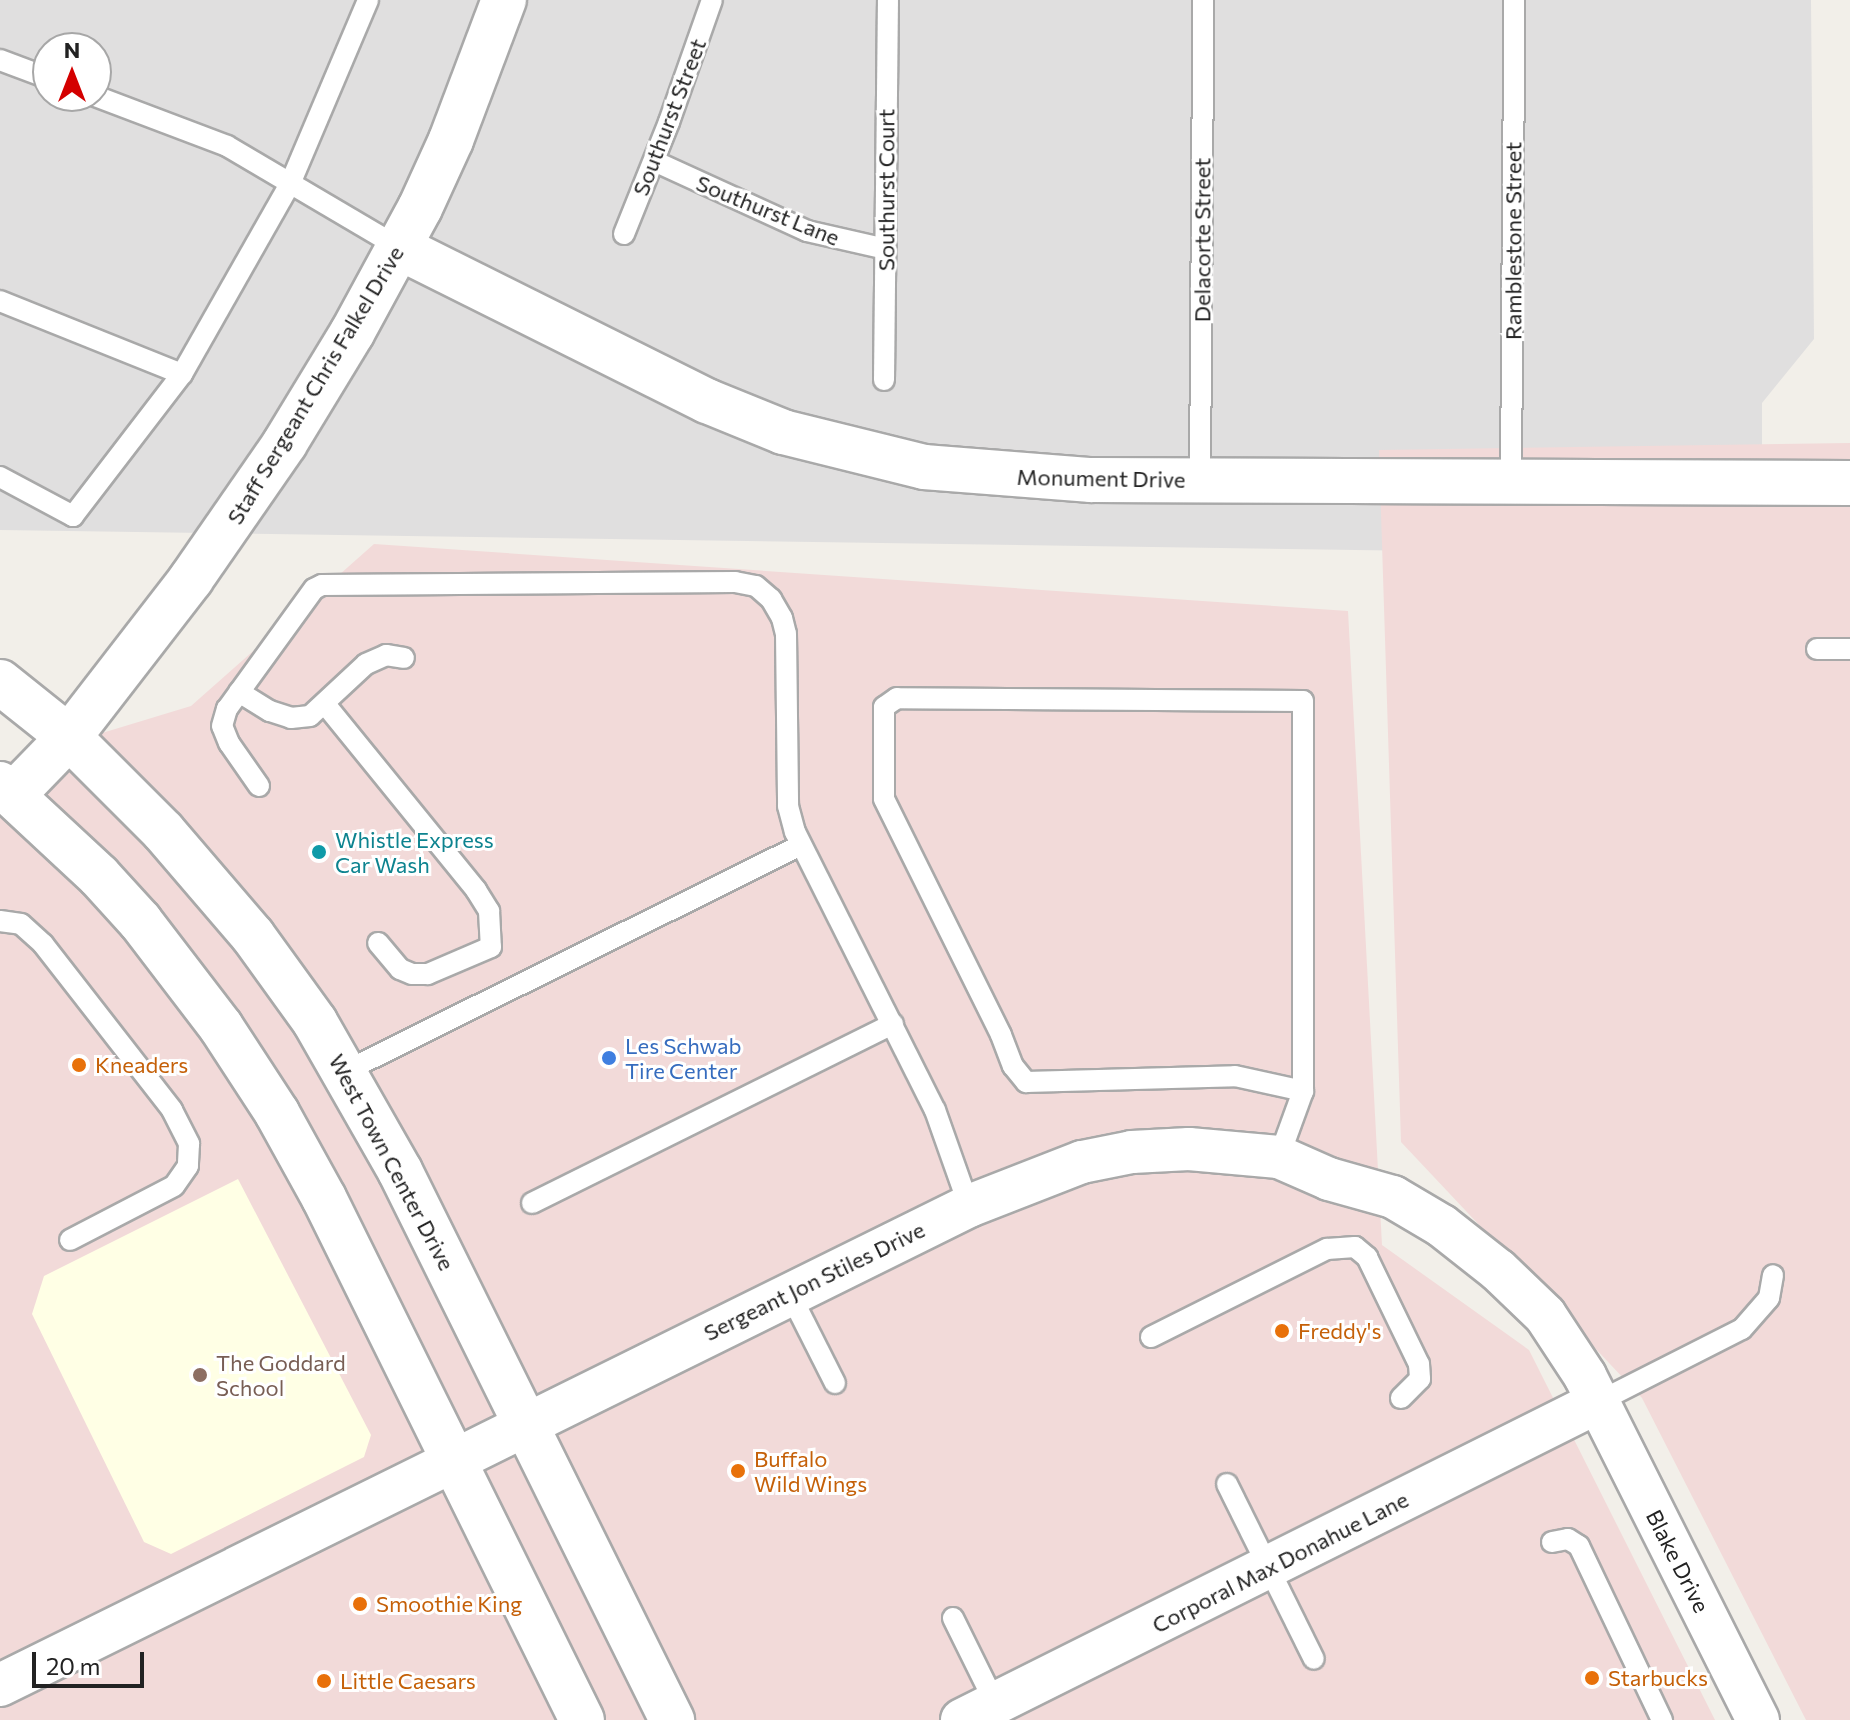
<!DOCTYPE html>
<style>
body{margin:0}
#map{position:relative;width:1850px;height:1720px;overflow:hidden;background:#f2efe9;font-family:Commissioner,sans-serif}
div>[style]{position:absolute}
.residential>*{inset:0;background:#e0dfdf}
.commercial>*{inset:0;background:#f2dad9}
.education>*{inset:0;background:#ffffe5}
.roads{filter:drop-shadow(2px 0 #a9a9a9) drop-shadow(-2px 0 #a9a9a9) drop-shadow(0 2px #a9a9a9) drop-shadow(0 -2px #a9a9a9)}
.service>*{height:20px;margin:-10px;padding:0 10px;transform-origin:10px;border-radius:10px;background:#fff}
.minor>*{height:42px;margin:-21px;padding:0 21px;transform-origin:21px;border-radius:21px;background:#fff}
.tertiary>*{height:44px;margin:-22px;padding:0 22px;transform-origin:22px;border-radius:22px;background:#fff}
.dots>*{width:22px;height:22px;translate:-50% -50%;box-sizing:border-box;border:4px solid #fff;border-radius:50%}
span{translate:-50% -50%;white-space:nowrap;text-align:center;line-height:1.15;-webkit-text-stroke:6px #fff;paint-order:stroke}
.street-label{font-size:22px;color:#222}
.culture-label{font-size:22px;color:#0d838f}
.left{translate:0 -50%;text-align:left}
.shop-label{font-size:22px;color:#366cbe}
.food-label{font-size:22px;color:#c56008}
.education-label{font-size:22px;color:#785e54}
.north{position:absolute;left:32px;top:32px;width:80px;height:80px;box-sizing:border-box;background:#fff;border:2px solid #a7a7a7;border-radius:50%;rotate:0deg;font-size:22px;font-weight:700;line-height:32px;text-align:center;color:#222}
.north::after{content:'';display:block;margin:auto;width:28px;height:36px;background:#d40000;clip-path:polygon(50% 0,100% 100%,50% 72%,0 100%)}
.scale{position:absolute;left:32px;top:1652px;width:112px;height:36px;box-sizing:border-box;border:4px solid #222;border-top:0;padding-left:10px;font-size:24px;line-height:28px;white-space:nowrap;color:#222;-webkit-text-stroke:6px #fff;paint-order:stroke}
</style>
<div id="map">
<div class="residential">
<div style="clip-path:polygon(evenodd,0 0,1811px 0,1814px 339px,1762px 403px,1762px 556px,0 530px,0 0,48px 48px,96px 48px,96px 96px,48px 96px,48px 48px)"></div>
</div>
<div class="commercial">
<div style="clip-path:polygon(1850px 443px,1850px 1720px,1806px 1720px,1642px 1398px,1401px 1142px,1379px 450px)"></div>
<div style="clip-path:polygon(374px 544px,1348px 611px,1382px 1245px,1529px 1350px,1715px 1720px,0 1720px,0 764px,191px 706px)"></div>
</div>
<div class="education">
<div style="clip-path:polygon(238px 1179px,371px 1435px,364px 1457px,171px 1554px,144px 1542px,32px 1314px,44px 1276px)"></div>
</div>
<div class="roads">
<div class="service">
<div style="left:0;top:60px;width:51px;rotate:20.6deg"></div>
<div style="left:95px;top:96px;width:141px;rotate:20.7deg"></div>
<div style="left:227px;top:146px;width:201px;rotate:30.5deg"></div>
<div style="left:654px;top:161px;width:168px;rotate:24.6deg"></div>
<div style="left:807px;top:231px;width:81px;rotate:12.8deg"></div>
<div style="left:624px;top:234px;width:121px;rotate:-68.1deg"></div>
<div style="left:669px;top:122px;width:129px;rotate:-70.6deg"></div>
<div style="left:0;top:301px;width:196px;rotate:21.9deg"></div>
<div style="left:182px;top:374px;width:219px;rotate:-60.4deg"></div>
<div style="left:290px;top:184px;width:200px;rotate:-67deg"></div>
<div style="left:884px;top:380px;width:380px;rotate:-89.4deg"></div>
<div style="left:0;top:477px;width:83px;rotate:28.1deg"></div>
<div style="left:73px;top:516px;width:179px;rotate:-52.5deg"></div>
<div style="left:1200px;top:480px;width:480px;rotate:-89.6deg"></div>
<div style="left:1511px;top:482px;width:482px;rotate:-89.6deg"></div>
<div style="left:1817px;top:649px;width:33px"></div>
<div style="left:239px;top:692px;width:36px;rotate:32deg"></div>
<div style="left:270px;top:711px;width:22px;rotate:18deg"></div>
<div style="left:291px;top:718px;width:19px;rotate:-6deg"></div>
<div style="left:310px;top:716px;width:76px;rotate:-42.9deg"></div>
<div style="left:366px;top:664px;width:22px;rotate:-24deg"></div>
<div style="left:386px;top:655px;width:18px;rotate:9deg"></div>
<div style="left:325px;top:704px;width:240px;rotate:50.9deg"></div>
<div style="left:476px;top:890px;width:25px;rotate:58deg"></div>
<div style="left:489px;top:911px;width:36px;rotate:87deg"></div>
<div style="left:491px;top:947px;width:69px;rotate:156.8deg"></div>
<div style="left:428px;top:974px;width:16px;rotate:180deg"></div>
<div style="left:412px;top:974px;width:13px;rotate:-157deg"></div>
<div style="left:400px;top:969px;width:34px;rotate:-130deg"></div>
<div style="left:259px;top:786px;width:52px;rotate:-124.9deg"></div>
<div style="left:229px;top:743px;width:18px;rotate:-112deg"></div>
<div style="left:222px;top:726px;width:18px;rotate:-74deg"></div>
<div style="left:227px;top:709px;width:148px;rotate:-54.1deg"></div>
<div style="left:314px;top:589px;width:9px;rotate:-27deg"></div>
<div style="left:322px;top:585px;width:413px;rotate:-0.4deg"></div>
<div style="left:735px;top:582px;width:21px;rotate:11deg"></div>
<div style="left:756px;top:586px;width:20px;rotate:41deg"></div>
<div style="left:771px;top:599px;width:22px;rotate:60deg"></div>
<div style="left:782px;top:618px;width:16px;rotate:76deg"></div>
<div style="left:786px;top:634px;width:172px;rotate:89.3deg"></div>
<div style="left:788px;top:806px;width:27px;rotate:75deg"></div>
<div style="left:795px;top:832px;width:311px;rotate:63.3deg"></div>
<div style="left:935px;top:1110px;width:102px;rotate:70.5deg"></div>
<div style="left:0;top:921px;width:21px;rotate:8deg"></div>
<div style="left:21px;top:924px;width:30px;rotate:42deg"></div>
<div style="left:43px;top:944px;width:210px;rotate:52.1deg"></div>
<div style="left:172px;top:1110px;width:38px;rotate:63deg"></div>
<div style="left:189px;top:1144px;width:22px;rotate:93deg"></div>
<div style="left:188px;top:1166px;width:24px;rotate:125deg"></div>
<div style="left:174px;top:1186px;width:117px;rotate:152.6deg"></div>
<div style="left:346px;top:1071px;width:508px;rotate:-26.41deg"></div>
<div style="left:1279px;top:1157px;width:70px;rotate:-70deg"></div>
<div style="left:1303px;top:1091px;width:390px;rotate:-90deg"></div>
<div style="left:1303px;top:701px;width:406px;rotate:-179.6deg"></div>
<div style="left:897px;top:698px;width:16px;rotate:145deg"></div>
<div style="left:884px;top:707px;width:92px;rotate:90deg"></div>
<div style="left:884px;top:799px;width:263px;rotate:63.6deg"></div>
<div style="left:1001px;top:1035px;width:33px;rotate:69deg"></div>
<div style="left:1013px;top:1066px;width:21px;rotate:51deg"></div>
<div style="left:1026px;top:1082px;width:209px;rotate:-1.6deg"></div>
<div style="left:1235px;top:1076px;width:70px;rotate:12.4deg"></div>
<div style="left:532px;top:1203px;width:403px;rotate:-26.4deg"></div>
<div style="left:789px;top:1292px;width:102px;rotate:63.2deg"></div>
<div style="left:1151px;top:1337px;width:197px;rotate:-26.6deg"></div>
<div style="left:1327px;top:1249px;width:28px;rotate:-4deg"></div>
<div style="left:1355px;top:1247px;width:16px;rotate:40deg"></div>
<div style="left:1367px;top:1257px;width:119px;rotate:64.1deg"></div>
<div style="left:1419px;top:1364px;width:15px;rotate:86deg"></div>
<div style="left:1420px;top:1379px;width:27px;rotate:135deg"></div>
<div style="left:1598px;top:1402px;width:161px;rotate:-26.9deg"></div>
<div style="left:1742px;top:1329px;width:41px;rotate:-48.9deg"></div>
<div style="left:1769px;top:1298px;width:23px;rotate:-80deg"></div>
<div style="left:1227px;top:1484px;width:195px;rotate:63.6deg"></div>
<div style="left:1552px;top:1542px;width:16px;rotate:-11deg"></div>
<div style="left:1568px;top:1539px;width:13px;rotate:32deg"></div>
<div style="left:1579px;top:1546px;width:193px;rotate:64.5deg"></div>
<div style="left:953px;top:1618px;width:102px;rotate:63.7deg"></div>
</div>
<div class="minor">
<div style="left:0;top:1685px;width:1081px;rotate:-26.3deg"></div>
<div style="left:969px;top:1206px;width:121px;rotate:-21.3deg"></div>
<div style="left:1082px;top:1162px;width:51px;rotate:-11.3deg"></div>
<div style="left:1132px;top:1152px;width:57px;rotate:-3deg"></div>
<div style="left:1189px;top:1149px;width:90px;rotate:5.1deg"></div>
<div style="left:1279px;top:1157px;width:55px;rotate:23.7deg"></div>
<div style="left:1329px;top:1179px;width:66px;rotate:15.7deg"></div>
<div style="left:1393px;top:1197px;width:57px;rotate:30.6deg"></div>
<div style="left:1442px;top:1226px;width:71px;rotate:38.2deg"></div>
<div style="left:1498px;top:1270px;width:65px;rotate:43.8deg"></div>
<div style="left:1545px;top:1315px;width:73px;rotate:56.7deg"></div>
<div style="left:1585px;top:1376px;width:385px;rotate:63.3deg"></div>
<div style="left:962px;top:1720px;width:711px;rotate:-26.57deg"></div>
</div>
<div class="tertiary">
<div style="left:400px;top:248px;width:343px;rotate:26.5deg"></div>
<div style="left:707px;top:401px;width:82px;rotate:22.2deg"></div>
<div style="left:783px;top:432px;width:145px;rotate:13.9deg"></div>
<div style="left:924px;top:467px;width:168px;rotate:4.5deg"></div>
<div style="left:1091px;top:480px;width:759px;rotate:0.23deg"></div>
<div style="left:0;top:682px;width:88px;rotate:38.6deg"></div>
<div style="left:69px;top:737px;width:133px;rotate:45deg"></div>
<div style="left:163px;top:831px;width:138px;rotate:49.4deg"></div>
<div style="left:253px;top:936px;width:106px;rotate:54.2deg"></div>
<div style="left:315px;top:1022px;width:172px;rotate:60.3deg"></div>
<div style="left:400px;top:1171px;width:613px;rotate:63.64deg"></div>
<div style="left:0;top:784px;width:135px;rotate:42.9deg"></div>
<div style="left:99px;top:876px;width:61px;rotate:47.7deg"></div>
<div style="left:140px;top:921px;width:133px;rotate:52.6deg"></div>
<div style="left:221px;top:1027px;width:103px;rotate:56.9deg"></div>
<div style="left:277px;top:1113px;width:97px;rotate:61.1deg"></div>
<div style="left:324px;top:1198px;width:582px;rotate:63.7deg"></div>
<div style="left:13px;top:795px;width:81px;rotate:-46deg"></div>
<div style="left:69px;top:737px;width:200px;rotate:-52.3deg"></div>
<div style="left:191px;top:579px;width:165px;rotate:-55.3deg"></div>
<div style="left:285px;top:443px;width:129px;rotate:-58.7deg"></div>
<div style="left:352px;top:333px;width:142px;rotate:-61.5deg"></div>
<div style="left:420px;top:208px;width:75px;rotate:-65.5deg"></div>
<div style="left:451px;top:140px;width:150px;rotate:-69.3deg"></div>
</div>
</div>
<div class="dots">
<div style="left:319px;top:852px;background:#0f9aa8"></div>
<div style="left:609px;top:1058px;background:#3f7fe0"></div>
<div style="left:79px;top:1065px;background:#e8710a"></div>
<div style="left:1282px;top:1331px;background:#e8710a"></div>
<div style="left:200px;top:1375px;background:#8d6e63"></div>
<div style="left:738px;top:1471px;background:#e8710a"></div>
<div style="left:360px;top:1604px;background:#e8710a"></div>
<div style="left:1592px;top:1678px;background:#e8710a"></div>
<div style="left:324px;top:1681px;background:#e8710a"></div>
</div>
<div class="street-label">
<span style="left:669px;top:117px;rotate:-69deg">Southurst Street</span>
<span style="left:886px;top:190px;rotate:-90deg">Southurst Court</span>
<span style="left:768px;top:210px;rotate:22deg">Southurst Lane</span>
<span style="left:1202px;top:240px;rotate:-90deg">Delacorte Street</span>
<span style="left:1513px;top:241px;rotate:-90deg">Ramblestone Street</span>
<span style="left:315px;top:385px;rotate:-59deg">Staff Sergeant Chris Falkel Drive</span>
<span style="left:1101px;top:478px;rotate:1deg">Monument Drive</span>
<span style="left:392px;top:1162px;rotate:62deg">West Town Center Drive</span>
<span style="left:814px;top:1281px;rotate:-26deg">Sergeant Jon Stiles Drive</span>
<span style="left:1678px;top:1561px;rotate:63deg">Blake Drive</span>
<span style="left:1280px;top:1562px;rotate:-27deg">Corporal Max Donahue Lane</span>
</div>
<div class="culture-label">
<span class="left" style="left:335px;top:852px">Whistle Express<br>Car Wash</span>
</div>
<div class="shop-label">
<span class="left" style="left:625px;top:1058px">Les Schwab<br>Tire Center</span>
</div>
<div class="food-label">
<span class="left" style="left:95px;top:1065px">Kneaders</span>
<span class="left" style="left:1298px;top:1331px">Freddy's</span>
<span class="left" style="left:754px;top:1471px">Buffalo<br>Wild Wings</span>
<span class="left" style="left:376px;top:1604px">Smoothie King</span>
<span class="left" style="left:1608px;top:1678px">Starbucks</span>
<span class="left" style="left:340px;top:1681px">Little Caesars</span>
</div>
<div class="education-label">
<span class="left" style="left:216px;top:1375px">The Goddard<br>School</span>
</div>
<div class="north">N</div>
<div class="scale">20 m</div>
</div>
